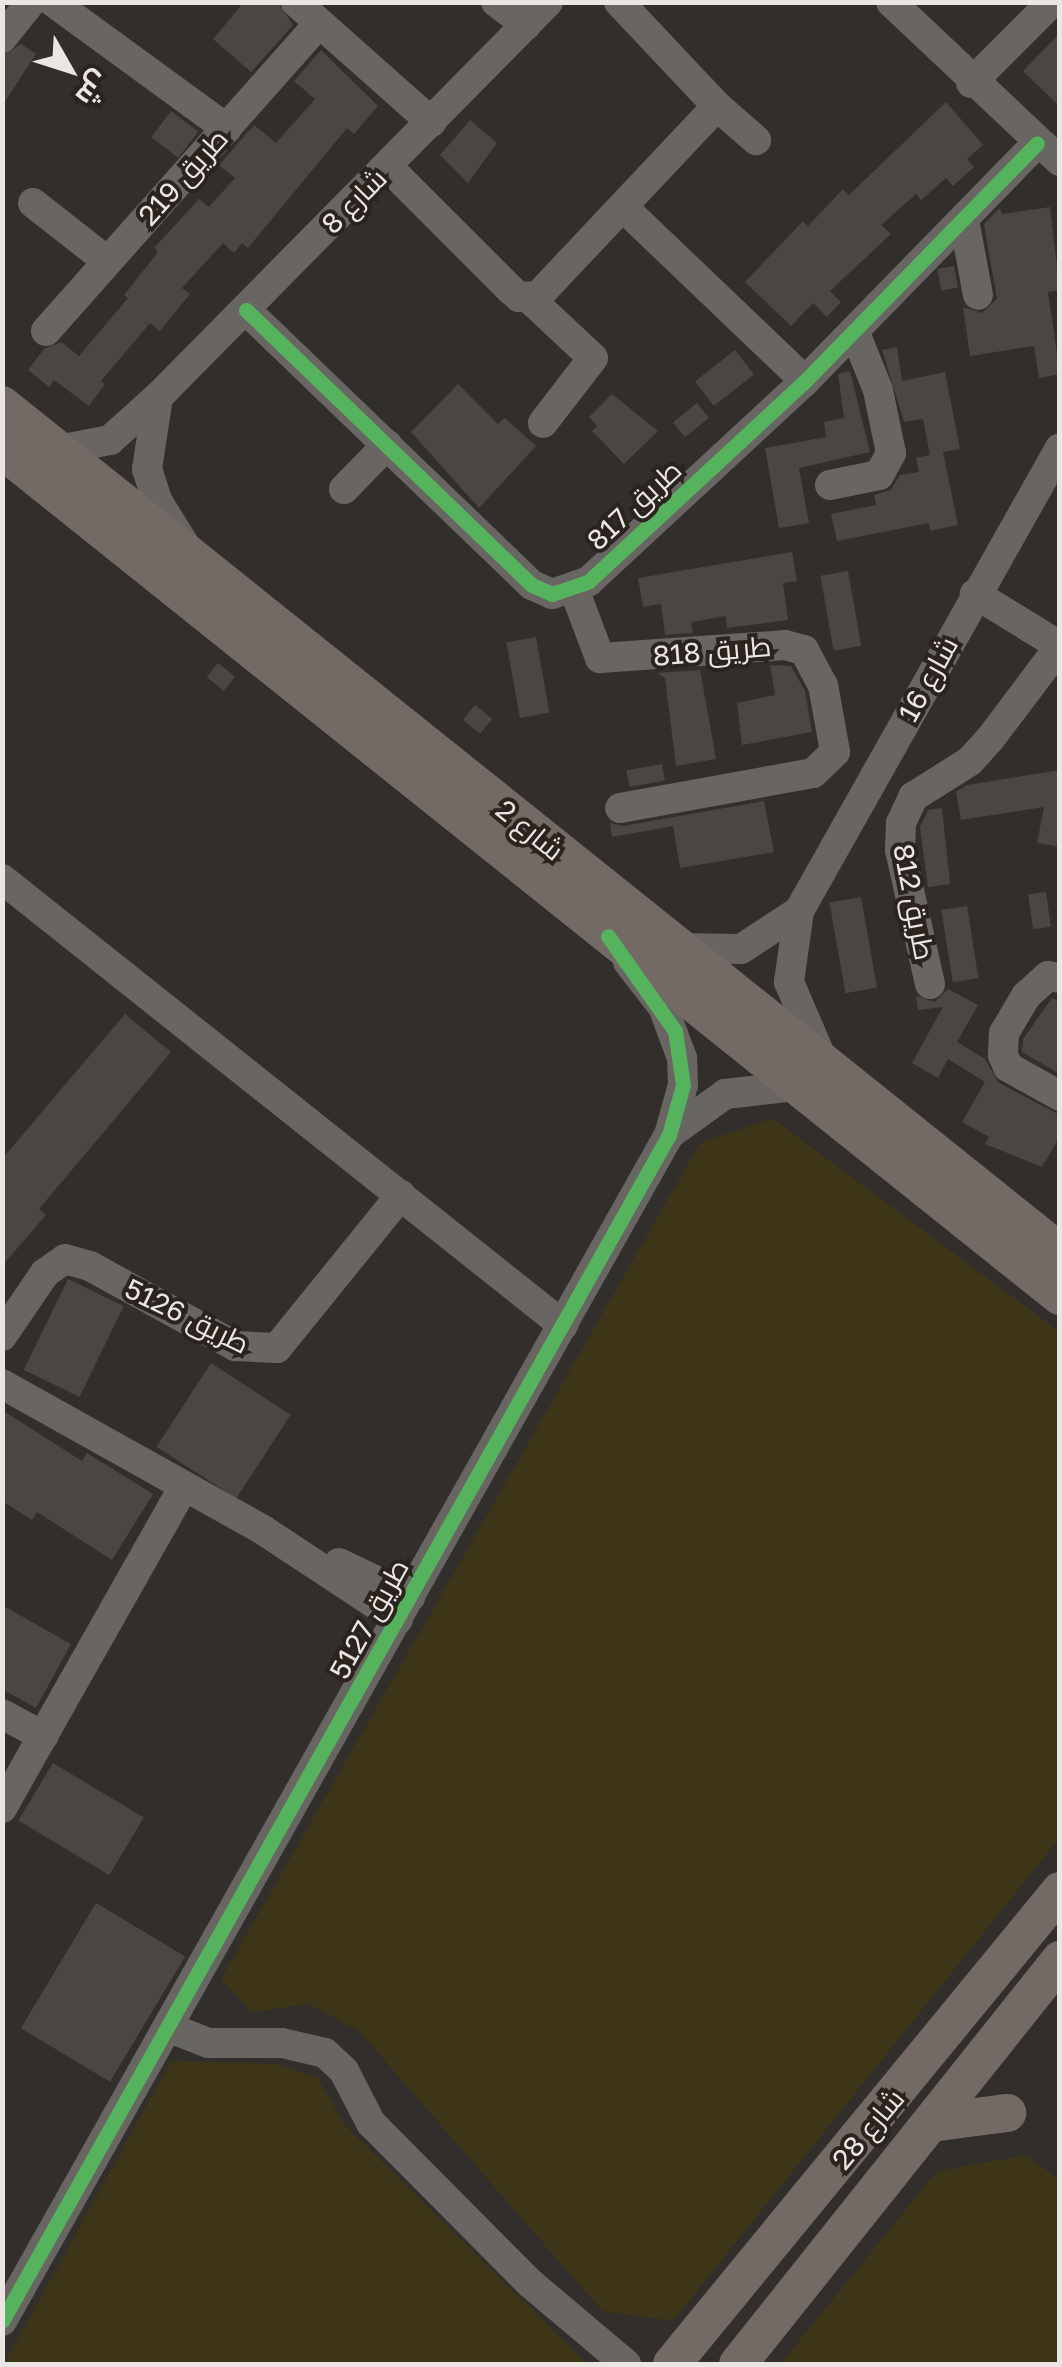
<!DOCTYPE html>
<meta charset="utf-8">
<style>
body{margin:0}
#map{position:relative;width:1062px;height:2367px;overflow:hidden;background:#312e2b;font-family:"Golos Text",Cairo,sans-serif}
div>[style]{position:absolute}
.sand>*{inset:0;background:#3c3518}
.building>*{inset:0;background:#4a4644;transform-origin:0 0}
.minor>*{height:30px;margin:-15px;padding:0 15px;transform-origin:15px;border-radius:15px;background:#686563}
.major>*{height:38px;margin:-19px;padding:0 19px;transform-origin:19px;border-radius:19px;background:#736a66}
.cycleway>*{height:15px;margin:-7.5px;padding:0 7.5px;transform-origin:7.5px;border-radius:7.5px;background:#56b35d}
span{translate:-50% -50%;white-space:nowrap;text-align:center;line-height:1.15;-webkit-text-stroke:8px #2a231e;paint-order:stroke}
.street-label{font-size:28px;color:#ebe6e3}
.frame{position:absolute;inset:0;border:5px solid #ebe6e3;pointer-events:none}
.north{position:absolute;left:20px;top:20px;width:100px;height:100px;-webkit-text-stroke:8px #2a231e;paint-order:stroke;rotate:129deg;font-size:28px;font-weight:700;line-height:40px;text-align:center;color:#ebe6e3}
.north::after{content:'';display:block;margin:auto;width:35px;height:45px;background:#ebe6e3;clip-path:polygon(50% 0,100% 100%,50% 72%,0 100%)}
</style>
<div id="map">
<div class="sand">
<div style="clip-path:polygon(772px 1118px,1059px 1331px,1059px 1839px,673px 2321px,602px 2311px,359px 2031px,308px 2004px,252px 2012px,221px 1979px,700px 1143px)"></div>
<div style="clip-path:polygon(171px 2061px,279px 2064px,318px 2078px,345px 2125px,587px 2364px,4px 2364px)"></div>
<div style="clip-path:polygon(1027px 2155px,1059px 2180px,1059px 2364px,780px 2364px,937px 2171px)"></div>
</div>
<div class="building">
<div style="clip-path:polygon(244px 2px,278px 2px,293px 25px,251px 72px,213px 39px)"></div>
<div style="clip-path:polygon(1060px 33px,1060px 107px,1023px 71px)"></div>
<div style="clip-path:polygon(21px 44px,36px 54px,2px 106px,2px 56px)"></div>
<div style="clip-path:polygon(321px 50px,378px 106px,354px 134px,347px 128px,248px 248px,242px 243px,234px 253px,223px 243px,182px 288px,190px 294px,160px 331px,150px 323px,101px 381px,105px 384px,89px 406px,54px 380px,49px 387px,28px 370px,44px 349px,61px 342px,79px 356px,128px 298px,124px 295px,158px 252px,154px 248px,199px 199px,209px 207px,235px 178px,219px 165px,254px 125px,276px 143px,315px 99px,294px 81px)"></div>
<div style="clip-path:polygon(946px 102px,983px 145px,967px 159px,974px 167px,953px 186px,946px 178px,921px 200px,916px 194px,881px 225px,891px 234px,830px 291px,841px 302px,827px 317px,813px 303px,791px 326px,745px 282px,803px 221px,808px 226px,843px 189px,849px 195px)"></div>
<div style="left:171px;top:111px;width:34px;height:33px;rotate:37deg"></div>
<div style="clip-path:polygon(470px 120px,497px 143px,468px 183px,440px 155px)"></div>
<div style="clip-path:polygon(1050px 207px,1060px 290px,1048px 292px,1060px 374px,1039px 378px,1034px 346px,970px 356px,963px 307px,982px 313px,997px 299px,984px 224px,1000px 208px,1002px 214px)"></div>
<div style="left:954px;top:266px;width:22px;height:17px;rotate:80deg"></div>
<div style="clip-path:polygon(897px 347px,902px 381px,945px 372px,960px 449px,943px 452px,958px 525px,930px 531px,929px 523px,837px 541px,831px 514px,876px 505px,874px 495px,891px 490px,900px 475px,919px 472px,916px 458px,930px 455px,923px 419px,904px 422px,882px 350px)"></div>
<div style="left:735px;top:350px;width:31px;height:51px;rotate:52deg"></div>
<div style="clip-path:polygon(850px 371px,870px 452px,799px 468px,809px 523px,779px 528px,765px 448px,826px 437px,824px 422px,844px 418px,838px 374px)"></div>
<div style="clip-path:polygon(458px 384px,498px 424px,505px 418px,536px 446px,479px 508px,411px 432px)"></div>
<div style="clip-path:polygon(612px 394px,658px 431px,624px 464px,592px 431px,597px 426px,589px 417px)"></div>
<div style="left:697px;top:403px;width:19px;height:31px;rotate:51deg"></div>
<div style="clip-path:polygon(792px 552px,797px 581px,783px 583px,788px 620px,727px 628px,726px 616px,691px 622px,693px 633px,665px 635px,661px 604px,643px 607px,638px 578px)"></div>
<div style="left:848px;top:571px;width:76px;height:28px;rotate:80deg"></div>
<div style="left:536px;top:637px;width:77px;height:30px;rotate:80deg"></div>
<div style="left:218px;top:663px;width:22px;height:18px;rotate:39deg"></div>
<div style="clip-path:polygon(770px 665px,791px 666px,805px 691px,812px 732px,742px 745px,737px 703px,775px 695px)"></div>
<div style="clip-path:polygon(700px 670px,716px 759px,676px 766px,665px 678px,657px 673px)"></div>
<div style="left:475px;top:705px;width:22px;height:19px;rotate:39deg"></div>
<div style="left:662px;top:764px;width:17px;height:36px;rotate:80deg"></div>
<div style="clip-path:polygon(1060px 770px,1060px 847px,1037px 843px,1044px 807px,961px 820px,956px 792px,967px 785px)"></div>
<div style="clip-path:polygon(764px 801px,774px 852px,680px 868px,673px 826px,612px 837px,610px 823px,623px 826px)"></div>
<div style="clip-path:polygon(942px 808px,950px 884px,928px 887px,920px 827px,928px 810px)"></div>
<div style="left:1046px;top:892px;width:35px;height:18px;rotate:82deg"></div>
<div style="left:861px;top:897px;width:92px;height:32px;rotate:80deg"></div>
<div style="left:967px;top:906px;width:73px;height:26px;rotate:81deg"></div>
<div style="clip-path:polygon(948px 989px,978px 1005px,957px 1042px,985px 1059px,999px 1083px,1060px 1115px,1060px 1136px,1042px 1167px,985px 1144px,989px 1137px,962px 1122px,985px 1082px,948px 1059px,938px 1078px,912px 1063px,943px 1007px,918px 1010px,916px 996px,935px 1002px)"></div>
<div style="clip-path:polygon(1052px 998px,1060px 1002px,1060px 1074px,1022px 1052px,1023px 1039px)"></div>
<div style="clip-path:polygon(125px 1014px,171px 1052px,39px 1209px,46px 1215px,2px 1266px,2px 1159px)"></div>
<div style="left:68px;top:1279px;width:62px;height:101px;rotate:26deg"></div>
<div style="left:211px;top:1363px;width:95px;height:100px;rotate:33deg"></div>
<div style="clip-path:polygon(2px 1410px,82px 1461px,87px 1453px,153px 1494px,112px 1560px,37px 1512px,32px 1520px,2px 1501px)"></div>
<div style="clip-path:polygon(2px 1605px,71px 1644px,36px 1708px,2px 1689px)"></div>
<div style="left:53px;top:1763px;width:106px;height:67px;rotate:31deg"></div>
<div style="left:96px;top:1903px;width:104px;height:146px;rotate:31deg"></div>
</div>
<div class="minor">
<div style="left:53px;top:2px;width:215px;rotate:36.1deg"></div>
<div style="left:296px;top:2px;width:181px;rotate:41.6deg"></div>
<div style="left:496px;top:2px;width:38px;rotate:37deg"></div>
<div style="left:891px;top:2px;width:232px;rotate:43.3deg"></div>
<div style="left:2px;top:38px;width:46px;rotate:-51.1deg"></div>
<div style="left:971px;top:83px;width:115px;rotate:-45deg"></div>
<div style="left:717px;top:106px;width:52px;rotate:41.1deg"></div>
<div style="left:388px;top:167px;width:174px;rotate:45deg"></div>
<div style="left:511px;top:290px;width:11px;rotate:41deg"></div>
<div style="left:519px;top:297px;width:19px;rotate:-3deg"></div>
<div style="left:538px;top:296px;width:261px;rotate:-46.7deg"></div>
<div style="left:717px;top:106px;width:143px;rotate:-133.3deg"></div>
<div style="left:33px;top:203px;width:94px;rotate:38.1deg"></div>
<div style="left:623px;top:207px;width:252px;rotate:43.7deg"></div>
<div style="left:964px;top:220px;width:76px;rotate:79.4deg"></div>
<div style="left:530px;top:299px;width:86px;rotate:43.1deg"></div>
<div style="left:593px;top:358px;width:82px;rotate:127.6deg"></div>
<div style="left:246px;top:310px;width:397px;rotate:43.9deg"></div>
<div style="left:532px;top:585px;width:22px;rotate:24deg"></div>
<div style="left:552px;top:594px;width:39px;rotate:-19deg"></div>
<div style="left:589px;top:581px;width:294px;rotate:-42.8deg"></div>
<div style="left:805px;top:381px;width:332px;rotate:-45.7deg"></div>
<div style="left:46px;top:331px;width:411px;rotate:-48.4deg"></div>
<div style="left:158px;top:397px;width:73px;rotate:98.7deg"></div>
<div style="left:147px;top:469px;width:35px;rotate:72deg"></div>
<div style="left:158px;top:502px;width:49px;rotate:58.2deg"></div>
<div style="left:58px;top:450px;width:53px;rotate:-10.9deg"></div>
<div style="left:110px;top:440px;width:64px;rotate:-41.9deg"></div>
<div style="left:158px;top:397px;width:555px;rotate:-45.36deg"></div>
<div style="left:830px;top:485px;width:50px;rotate:-11.5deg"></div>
<div style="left:879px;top:475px;width:25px;rotate:-61deg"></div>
<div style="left:891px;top:453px;width:64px;rotate:-101.7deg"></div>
<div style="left:878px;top:390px;width:61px;rotate:-112deg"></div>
<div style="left:344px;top:489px;width:62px;rotate:-45.7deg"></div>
<div style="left:574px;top:589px;width:74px;rotate:69.4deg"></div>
<div style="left:600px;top:658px;width:185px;rotate:-4deg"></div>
<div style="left:785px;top:645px;width:20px;rotate:15deg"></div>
<div style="left:804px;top:650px;width:40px;rotate:62deg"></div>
<div style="left:823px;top:685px;width:68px;rotate:79.8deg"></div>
<div style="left:835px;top:752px;width:30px;rotate:136deg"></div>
<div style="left:813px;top:773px;width:196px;rotate:169.7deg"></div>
<div style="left:2px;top:879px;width:717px;rotate:38.49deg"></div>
<div style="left:674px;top:948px;width:67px;rotate:0.9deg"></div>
<div style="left:741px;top:949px;width:69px;rotate:-33.2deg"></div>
<div style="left:1060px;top:978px;width:12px;rotate:-171deg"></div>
<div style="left:1048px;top:976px;width:30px;rotate:138deg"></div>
<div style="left:1026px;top:996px;width:43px;rotate:120.7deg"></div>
<div style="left:1004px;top:1033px;width:22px;rotate:93deg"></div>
<div style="left:1003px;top:1055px;width:13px;rotate:67deg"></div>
<div style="left:1008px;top:1067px;width:60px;rotate:29.1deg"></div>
<div style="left:930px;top:984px;width:137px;rotate:-102.6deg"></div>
<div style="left:900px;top:850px;width:27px;rotate:-88deg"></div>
<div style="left:901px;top:823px;width:29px;rotate:-65deg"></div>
<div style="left:913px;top:797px;width:67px;rotate:-32.3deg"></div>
<div style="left:970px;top:761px;width:30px;rotate:-48deg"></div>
<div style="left:990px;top:739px;width:116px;rotate:-53deg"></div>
<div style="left:1060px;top:646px;width:100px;rotate:-148.5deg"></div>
<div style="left:822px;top:1059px;width:84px;rotate:-113.2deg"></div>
<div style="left:789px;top:982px;width:72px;rotate:-82deg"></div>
<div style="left:799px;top:911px;width:531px;rotate:-60.59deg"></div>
<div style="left:671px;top:1133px;width:67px;rotate:-35.8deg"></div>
<div style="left:725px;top:1094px;width:71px;rotate:-6.4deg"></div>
<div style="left:2px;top:1336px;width:76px;rotate:-55.7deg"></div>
<div style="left:45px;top:1273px;width:24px;rotate:-35deg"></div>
<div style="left:65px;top:1259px;width:26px;rotate:16deg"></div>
<div style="left:90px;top:1266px;width:166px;rotate:28.9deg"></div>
<div style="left:235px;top:1346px;width:42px;rotate:2.7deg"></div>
<div style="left:277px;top:1348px;width:197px;rotate:-51deg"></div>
<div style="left:2px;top:1384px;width:299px;rotate:29.2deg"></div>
<div style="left:263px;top:1530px;width:162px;rotate:33.4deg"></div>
<div style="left:339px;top:1563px;width:79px;rotate:25.6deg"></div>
<div style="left:2px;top:1714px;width:47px;rotate:28.2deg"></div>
<div style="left:2px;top:1808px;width:370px;rotate:-60.5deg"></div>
<div style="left:170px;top:2028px;width:41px;rotate:21.5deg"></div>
<div style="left:208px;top:2043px;width:74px"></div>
<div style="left:282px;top:2043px;width:44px;rotate:13.1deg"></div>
<div style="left:325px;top:2053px;width:26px;rotate:43deg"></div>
<div style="left:344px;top:2071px;width:59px;rotate:62.6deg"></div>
<div style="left:371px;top:2123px;width:226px;rotate:45.2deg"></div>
<div style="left:530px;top:2283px;width:126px;rotate:40.2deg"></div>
<div style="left:2px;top:2321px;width:1361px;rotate:-60.65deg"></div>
<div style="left:669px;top:1135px;width:52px;rotate:-74.4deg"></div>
<div style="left:683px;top:1085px;width:27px;rotate:-92deg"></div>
<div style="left:682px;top:1058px;width:54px;rotate:-110.4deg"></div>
<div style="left:663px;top:1007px;width:57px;rotate:-127.9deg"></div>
</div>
<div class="major">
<div style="left:2px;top:405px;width:1355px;rotate:38.68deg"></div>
<div style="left:2px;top:450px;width:1355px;rotate:38.65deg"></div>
<div style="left:931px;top:2123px;width:77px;rotate:-7.5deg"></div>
<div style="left:672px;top:2364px;width:612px;rotate:-50.64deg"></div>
<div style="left:738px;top:2364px;width:517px;rotate:-51.44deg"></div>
</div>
<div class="cycleway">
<div style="left:246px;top:310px;width:397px;rotate:43.9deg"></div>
<div style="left:532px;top:585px;width:22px;rotate:24deg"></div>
<div style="left:552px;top:594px;width:39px;rotate:-19deg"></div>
<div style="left:589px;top:581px;width:294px;rotate:-42.8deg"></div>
<div style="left:805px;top:381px;width:332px;rotate:-45.7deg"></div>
<div style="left:2px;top:2321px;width:1361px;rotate:-60.65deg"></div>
<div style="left:669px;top:1135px;width:52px;rotate:-74.4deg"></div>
<div style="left:683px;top:1085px;width:55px;rotate:-98.4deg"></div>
<div style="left:675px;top:1031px;width:116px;rotate:-125.2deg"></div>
</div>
<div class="street-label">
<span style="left:183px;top:177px;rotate:-48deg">طريق 219</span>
<span style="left:354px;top:201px;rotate:-45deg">شارع 8</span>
<span style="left:634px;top:505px;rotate:-43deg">طريق 817</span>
<span style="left:712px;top:651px;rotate:-5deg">طريق 818</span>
<span style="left:928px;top:679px;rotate:-61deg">شارع 16</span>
<span style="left:530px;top:830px;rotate:39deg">شارع 2</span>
<span style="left:914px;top:902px;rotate:79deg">طريق 812</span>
<span style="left:187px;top:1316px;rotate:26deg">طريق 5126</span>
<span style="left:369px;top:1619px;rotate:-61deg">طريق 5127</span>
<span style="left:868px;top:2129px;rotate:-50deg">شارع 28</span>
</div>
<div class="frame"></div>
<div class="north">ش</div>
</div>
